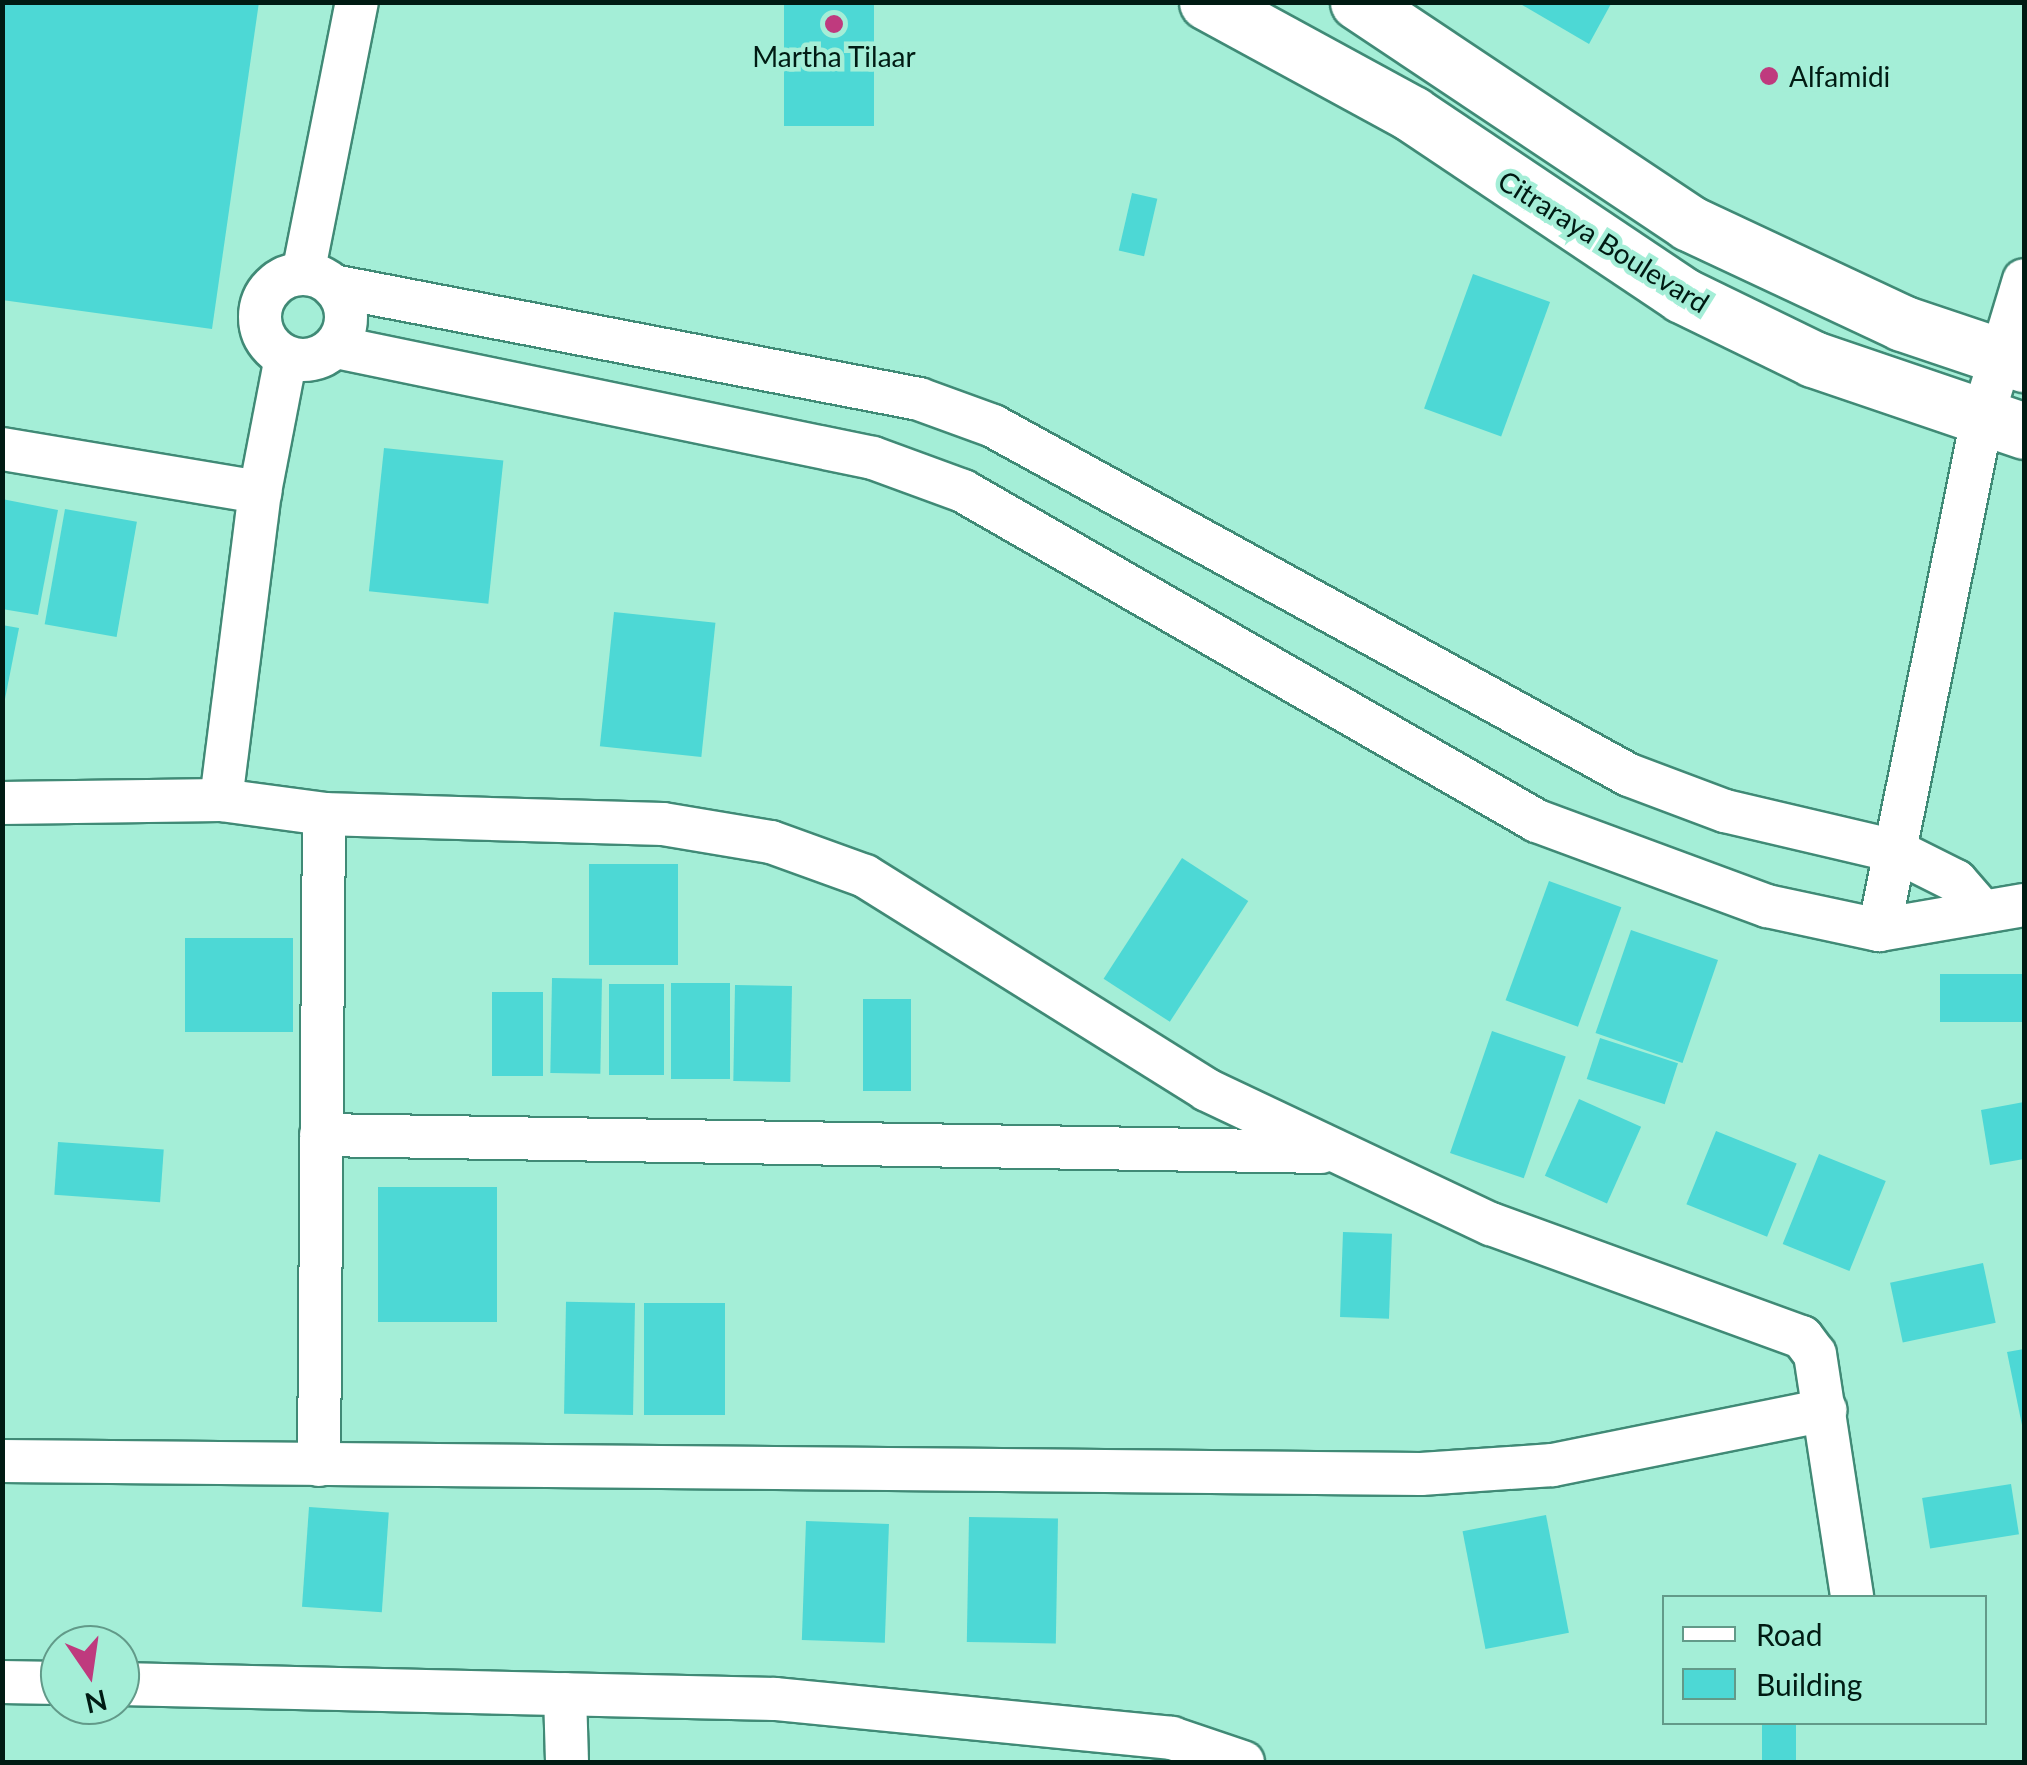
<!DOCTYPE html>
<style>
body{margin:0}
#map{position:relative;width:2027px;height:1765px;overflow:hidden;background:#a4eed7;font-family:Lato,sans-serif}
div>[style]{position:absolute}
.building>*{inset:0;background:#4dd8d5;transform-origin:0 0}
.roads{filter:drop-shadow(2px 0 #408a76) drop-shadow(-2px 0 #408a76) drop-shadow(0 2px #408a76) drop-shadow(0 -2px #408a76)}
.minor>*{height:42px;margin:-21px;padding:0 21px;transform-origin:21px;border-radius:21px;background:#fff}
.minor>.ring{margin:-21px;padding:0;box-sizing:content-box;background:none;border:42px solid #fff;border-radius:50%}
.secondary>*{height:55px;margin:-27.5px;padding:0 27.5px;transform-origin:27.5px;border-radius:27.5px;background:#fff}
.dots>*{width:28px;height:28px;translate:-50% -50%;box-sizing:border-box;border:5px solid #a4eed7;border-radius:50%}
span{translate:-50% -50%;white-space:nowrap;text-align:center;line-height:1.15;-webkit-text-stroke:9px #a4eed7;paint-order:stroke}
.poi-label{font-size:28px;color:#001b13}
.left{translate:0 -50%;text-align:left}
.street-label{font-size:28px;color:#001b13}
.frame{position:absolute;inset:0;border:5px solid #001b13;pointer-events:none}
.legend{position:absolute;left:1662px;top:1595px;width:325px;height:130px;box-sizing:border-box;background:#a4eed7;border:2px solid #629a89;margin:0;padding:12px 18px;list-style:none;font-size:30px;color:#001b13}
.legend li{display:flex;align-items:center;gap:20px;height:50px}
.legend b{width:50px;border:2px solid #629a89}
.north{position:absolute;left:40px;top:1625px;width:100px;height:100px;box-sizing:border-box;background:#a4eed7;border:2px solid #629a89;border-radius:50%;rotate:167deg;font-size:28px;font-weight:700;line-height:40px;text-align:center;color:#001b13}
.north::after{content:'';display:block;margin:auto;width:35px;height:45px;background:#bf3a7e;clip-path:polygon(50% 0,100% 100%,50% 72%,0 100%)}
</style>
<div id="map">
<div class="building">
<div style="clip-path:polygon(2px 2px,259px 2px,212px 329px,2px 300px)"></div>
<div style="left:784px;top:2px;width:90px;height:124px"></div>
<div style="clip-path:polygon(1517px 2px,1612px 2px,1589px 44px)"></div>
<div style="left:1132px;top:193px;width:26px;height:59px;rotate:13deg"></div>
<div style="left:1473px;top:274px;width:82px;height:143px;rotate:20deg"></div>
<div style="left:384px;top:448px;width:120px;height:144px;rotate:6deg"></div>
<div style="clip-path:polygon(2px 499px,58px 510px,38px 615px,2px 609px)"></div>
<div style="left:65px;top:509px;width:73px;height:117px;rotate:10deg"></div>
<div style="left:614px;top:612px;width:102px;height:135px;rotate:6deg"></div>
<div style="clip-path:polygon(2px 625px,19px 628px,4px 704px,2px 704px)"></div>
<div style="left:1182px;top:858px;width:79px;height:144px;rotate:33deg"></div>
<div style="left:589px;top:864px;width:89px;height:101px"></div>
<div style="left:1549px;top:881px;width:77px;height:127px;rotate:20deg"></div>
<div style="left:1631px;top:930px;width:92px;height:109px;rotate:19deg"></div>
<div style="left:185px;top:938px;width:108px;height:94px"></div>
<div style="left:2024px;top:974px;width:48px;height:84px;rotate:90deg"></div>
<div style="left:552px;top:978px;width:50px;height:95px;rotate:1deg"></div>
<div style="left:671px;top:983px;width:59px;height:96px"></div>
<div style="left:609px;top:984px;width:55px;height:91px"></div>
<div style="left:735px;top:985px;width:57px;height:96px;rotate:1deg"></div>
<div style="left:492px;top:992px;width:51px;height:84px"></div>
<div style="left:863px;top:999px;width:48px;height:92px"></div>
<div style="left:1492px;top:1031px;width:78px;height:129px;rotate:19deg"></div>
<div style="left:1600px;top:1038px;width:82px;height:43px;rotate:18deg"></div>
<div style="left:1579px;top:1099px;width:68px;height:84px;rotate:24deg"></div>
<div style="clip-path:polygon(2024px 1102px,2024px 1159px,1990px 1165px,1981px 1110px)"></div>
<div style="left:1716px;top:1131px;width:87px;height:79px;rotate:22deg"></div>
<div style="left:58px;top:1142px;width:106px;height:53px;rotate:4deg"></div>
<div style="left:1819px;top:1154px;width:72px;height:97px;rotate:22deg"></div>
<div style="left:378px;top:1187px;width:119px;height:135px"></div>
<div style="left:1343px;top:1232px;width:49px;height:85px;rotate:2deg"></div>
<div style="left:1983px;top:1263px;width:61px;height:95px;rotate:78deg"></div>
<div style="left:635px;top:1303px;width:112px;height:69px;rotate:91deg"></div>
<div style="left:644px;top:1303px;width:81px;height:112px"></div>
<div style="clip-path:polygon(2024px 1349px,2024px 1430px,2023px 1430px,2007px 1352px)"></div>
<div style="left:2011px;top:1484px;width:51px;height:90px;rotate:81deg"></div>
<div style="left:309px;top:1507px;width:80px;height:100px;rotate:4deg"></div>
<div style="left:1546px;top:1515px;width:120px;height:85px;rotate:79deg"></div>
<div style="left:969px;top:1517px;width:89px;height:125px;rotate:1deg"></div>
<div style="left:806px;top:1521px;width:83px;height:119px;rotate:2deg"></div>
<div style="left:1762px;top:1722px;width:34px;height:40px"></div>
</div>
<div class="roads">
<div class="minor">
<div class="ring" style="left:260px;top:274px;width:44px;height:44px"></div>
<div style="left:303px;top:274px;width:277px;rotate:-78.8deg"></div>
<div style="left:333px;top:286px;width:597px;rotate:10.91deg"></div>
<div style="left:919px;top:399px;width:79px;rotate:20deg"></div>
<div style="left:993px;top:426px;width:725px;rotate:28.76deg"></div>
<div style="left:1629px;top:775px;width:103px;rotate:20.6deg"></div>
<div style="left:1725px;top:811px;width:176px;rotate:13.2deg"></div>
<div style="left:1896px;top:851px;width:67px;rotate:26.6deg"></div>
<div style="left:1956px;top:881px;width:37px;rotate:49deg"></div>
<div style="left:336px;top:347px;width:548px;rotate:11.68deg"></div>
<div style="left:873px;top:458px;width:96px;rotate:20.1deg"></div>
<div style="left:963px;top:491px;width:662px;rotate:29.9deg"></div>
<div style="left:1537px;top:821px;width:245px;rotate:20.3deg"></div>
<div style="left:1767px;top:906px;width:115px;rotate:12.1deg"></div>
<div style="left:1879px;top:930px;width:147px;rotate:-9.8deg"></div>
<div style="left:2px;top:449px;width:262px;rotate:9.5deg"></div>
<div style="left:221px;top:800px;width:310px;rotate:-82.8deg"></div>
<div style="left:260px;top:492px;width:137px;rotate:-79.1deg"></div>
<div style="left:2px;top:803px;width:219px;rotate:-0.8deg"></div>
<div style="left:221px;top:800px;width:104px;rotate:7.7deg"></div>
<div style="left:324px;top:814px;width:339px;rotate:1.7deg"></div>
<div style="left:663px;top:824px;width:109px;rotate:9.5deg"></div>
<div style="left:771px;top:842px;width:100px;rotate:19.9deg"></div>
<div style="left:865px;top:876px;width:403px;rotate:32deg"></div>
<div style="left:1207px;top:1090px;width:314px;rotate:25.3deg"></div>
<div style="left:1491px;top:1224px;width:331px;rotate:20deg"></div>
<div style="left:1802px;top:1337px;width:21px;rotate:53deg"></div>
<div style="left:1815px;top:1354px;width:246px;rotate:81.3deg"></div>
<div style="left:1879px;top:930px;width:521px;rotate:-78.6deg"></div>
<div style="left:1982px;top:419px;width:145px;rotate:-73.2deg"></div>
<div style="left:321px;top:1135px;width:1000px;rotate:0.97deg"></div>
<div style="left:2px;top:1461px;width:1419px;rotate:0.52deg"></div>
<div style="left:1421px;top:1474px;width:132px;rotate:-3.9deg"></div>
<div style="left:1553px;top:1465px;width:278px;rotate:-11.4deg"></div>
<div style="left:319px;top:1465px;width:651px;rotate:-89.56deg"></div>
<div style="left:2px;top:1682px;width:58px;rotate:1deg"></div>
<div style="left:120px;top:1684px;width:655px;rotate:1.31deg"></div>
<div style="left:775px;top:1699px;width:399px;rotate:5.6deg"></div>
<div style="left:1172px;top:1738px;width:75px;rotate:18.7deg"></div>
<div style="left:565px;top:1694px;width:68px;rotate:88.3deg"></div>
</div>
<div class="secondary">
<div style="left:1207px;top:2px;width:234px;rotate:28.6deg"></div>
<div style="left:1412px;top:114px;width:325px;rotate:33.8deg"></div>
<div style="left:1682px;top:295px;width:146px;rotate:26deg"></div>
<div style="left:1813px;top:359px;width:223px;rotate:18.8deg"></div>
<div style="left:1358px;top:2px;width:398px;rotate:33.7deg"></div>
<div style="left:1689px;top:223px;width:235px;rotate:25.1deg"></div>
<div style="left:1902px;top:323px;width:129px;rotate:18.6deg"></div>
</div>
</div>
<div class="dots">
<div style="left:834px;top:24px;background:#bf3a7e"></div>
<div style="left:1769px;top:76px;background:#bf3a7e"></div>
</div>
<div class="poi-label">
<span style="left:834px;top:56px">Martha Tilaar</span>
<span class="left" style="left:1789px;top:76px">Alfamidi</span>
</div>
<div class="street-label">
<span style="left:1604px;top:241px;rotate:32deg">Citraraya Boulevard</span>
</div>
<div class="frame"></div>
<ul class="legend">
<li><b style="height:12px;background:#fff"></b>Road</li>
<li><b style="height:28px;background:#4dd8d5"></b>Building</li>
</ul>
<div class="north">N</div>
</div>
